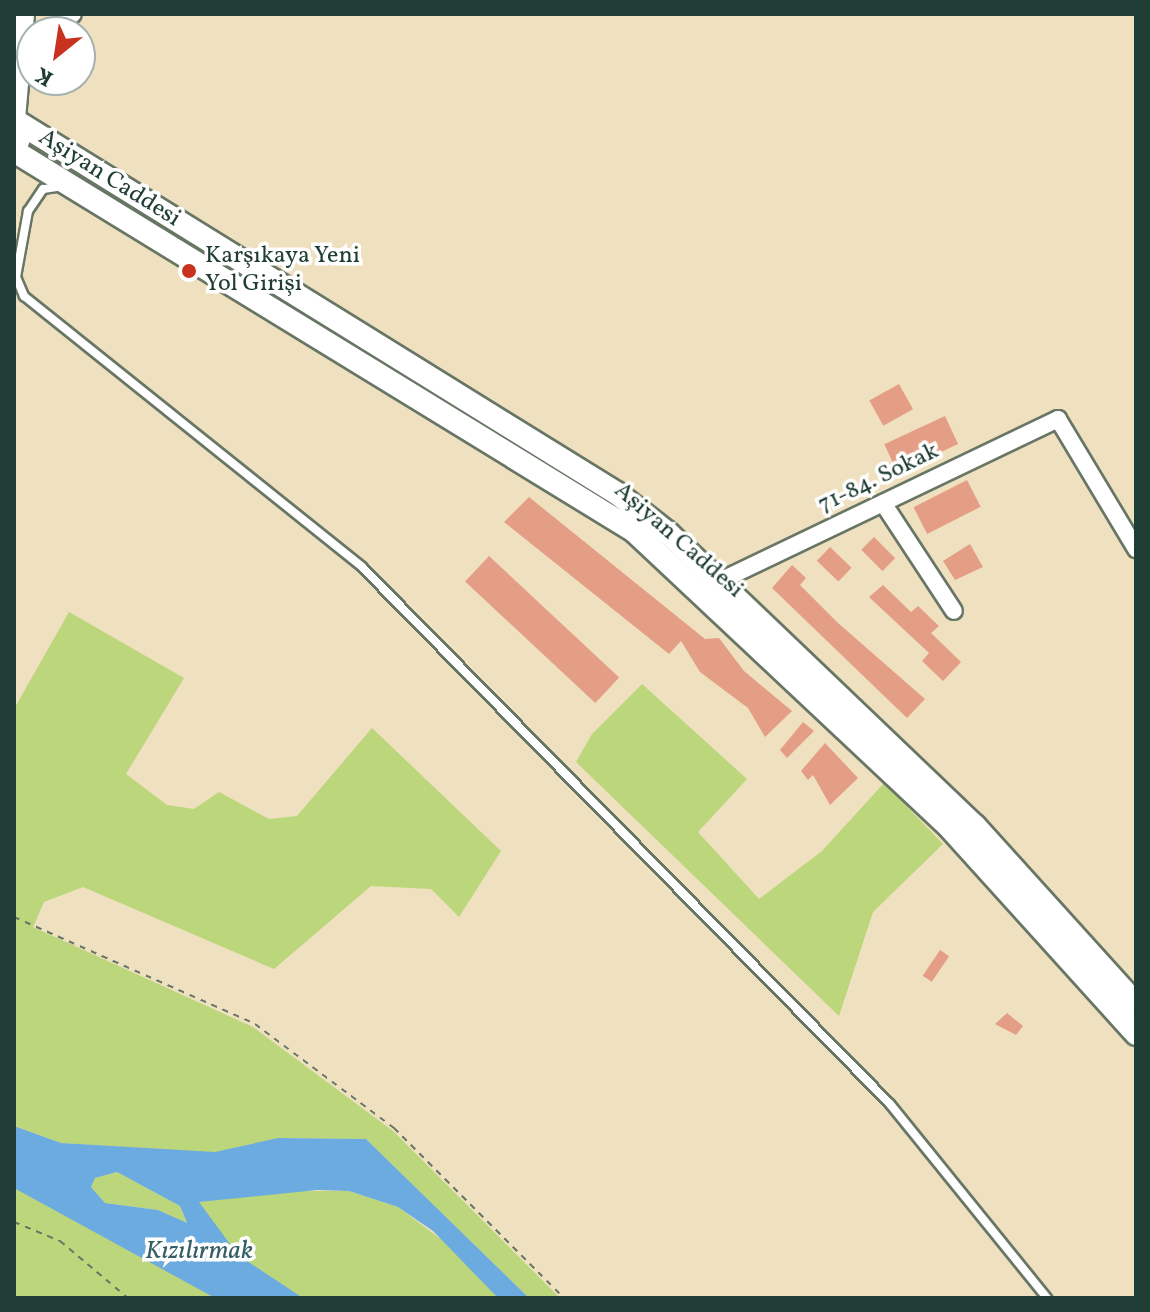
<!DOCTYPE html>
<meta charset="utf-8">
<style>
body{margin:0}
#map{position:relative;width:1150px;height:1312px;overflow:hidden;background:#efe0c0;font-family:Vollkorn,serif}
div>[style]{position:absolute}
.green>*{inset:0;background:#bbd67b}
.water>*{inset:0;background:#6cabdf}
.building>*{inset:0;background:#e59e86;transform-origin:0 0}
.path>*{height:2px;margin-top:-1px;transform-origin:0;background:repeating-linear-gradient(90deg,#687665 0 6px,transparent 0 12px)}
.roads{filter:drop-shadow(2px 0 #687665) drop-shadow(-2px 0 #687665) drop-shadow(0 2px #687665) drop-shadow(0 -2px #687665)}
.lane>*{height:8px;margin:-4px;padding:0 4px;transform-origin:4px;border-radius:4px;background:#fff}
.street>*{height:16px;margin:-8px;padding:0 8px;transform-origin:8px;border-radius:8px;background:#fff}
.secondary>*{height:22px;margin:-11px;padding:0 11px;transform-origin:11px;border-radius:11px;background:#fff}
.dots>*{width:22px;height:22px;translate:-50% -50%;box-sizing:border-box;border:4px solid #fff;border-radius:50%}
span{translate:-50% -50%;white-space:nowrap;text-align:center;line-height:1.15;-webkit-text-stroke:7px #fff;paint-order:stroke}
.street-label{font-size:24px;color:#1f3d34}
.poi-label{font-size:24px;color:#1f3d34}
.left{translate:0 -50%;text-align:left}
.water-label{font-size:26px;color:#365e67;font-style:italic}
.frame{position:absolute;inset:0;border:16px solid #1f3d34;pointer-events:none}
.north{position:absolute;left:16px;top:16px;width:80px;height:80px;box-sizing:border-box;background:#fff;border:2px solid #a5b1ae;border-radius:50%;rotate:210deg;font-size:22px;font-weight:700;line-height:32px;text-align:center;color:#1f3d34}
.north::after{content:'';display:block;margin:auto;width:28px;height:36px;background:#c8321e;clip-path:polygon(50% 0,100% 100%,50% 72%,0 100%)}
</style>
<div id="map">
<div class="green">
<div style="clip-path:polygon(69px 612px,184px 678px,126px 774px,167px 805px,194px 809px,219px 792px,269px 819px,297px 816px,372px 728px,501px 851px,459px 917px,431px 889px,371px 886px,274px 969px,83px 887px,44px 902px,33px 927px,253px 1027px,393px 1131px,560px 1298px,529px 1298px,366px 1139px,278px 1138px,215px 1153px,61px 1143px,14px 1126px,14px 709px)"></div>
<div style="clip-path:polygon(642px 684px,747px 779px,698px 832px,759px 899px,822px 851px,884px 783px,943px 844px,873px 912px,839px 1016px,576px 762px,592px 734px)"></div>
<div style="clip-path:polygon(117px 1172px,180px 1206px,187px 1224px,158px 1210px,105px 1203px,91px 1187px,95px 1178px)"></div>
<div style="clip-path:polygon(14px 1188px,80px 1220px,215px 1298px,14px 1298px)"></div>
<div style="clip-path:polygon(295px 1191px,349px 1191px,398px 1207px,450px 1246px,498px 1298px,303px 1298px,237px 1255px,198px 1202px)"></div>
</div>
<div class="water">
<div style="clip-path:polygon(evenodd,14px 1126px,61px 1143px,215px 1152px,278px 1138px,366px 1139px,529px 1298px,498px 1298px,433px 1231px,398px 1207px,349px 1191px,317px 1190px,199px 1202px,238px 1255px,303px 1298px,215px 1298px,14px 1188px,14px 1126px,117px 1172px,180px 1206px,187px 1223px,158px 1210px,105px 1203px,91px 1187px,95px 1178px,117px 1172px)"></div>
</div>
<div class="building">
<div style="left:899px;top:384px;width:29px;height:34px;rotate:61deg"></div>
<div style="left:945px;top:416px;width:31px;height:67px;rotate:65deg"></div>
<div style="left:967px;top:480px;width:30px;height:60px;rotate:63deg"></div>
<div style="clip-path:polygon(529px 497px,705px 639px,719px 638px,744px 671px,792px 711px,765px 737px,748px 708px,700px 672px,681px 641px,669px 654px,504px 522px)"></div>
<div style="left:874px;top:537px;width:30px;height:18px;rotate:45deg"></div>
<div style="clip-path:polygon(970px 544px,983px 567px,955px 580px,943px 561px)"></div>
<div style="left:830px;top:547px;width:30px;height:19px;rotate:44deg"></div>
<div style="left:489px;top:556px;width:178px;height:35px;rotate:43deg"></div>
<div style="clip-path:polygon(792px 565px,806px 578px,800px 585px,838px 623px,925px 699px,907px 718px,772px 588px)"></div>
<div style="clip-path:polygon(883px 585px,911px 612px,918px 606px,939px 626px,931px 633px,961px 662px,943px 681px,922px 661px,929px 653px,869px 597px)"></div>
<div style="clip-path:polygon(803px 722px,814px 731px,787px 758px,780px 750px)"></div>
<div style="clip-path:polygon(825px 743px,858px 778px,830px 805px,813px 775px,808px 780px,801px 771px)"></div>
<div style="left:940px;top:950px;width:11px;height:31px;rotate:34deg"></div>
<div style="clip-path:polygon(1007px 1013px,1023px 1026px,1016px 1035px,995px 1024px)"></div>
</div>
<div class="path">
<div style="left:14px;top:917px;width:264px;rotate:23.9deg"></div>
<div style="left:255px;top:1024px;width:174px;rotate:36.8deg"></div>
<div style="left:394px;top:1128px;width:240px;rotate:45deg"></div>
<div style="left:14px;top:1222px;width:50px;rotate:22.4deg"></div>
<div style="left:60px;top:1241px;width:89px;rotate:40deg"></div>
</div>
<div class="roads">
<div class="lane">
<div style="left:63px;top:186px;width:20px;rotate:171deg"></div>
<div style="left:43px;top:189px;width:27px;rotate:124deg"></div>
<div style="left:28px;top:211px;width:67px;rotate:100.3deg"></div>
<div style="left:16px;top:277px;width:21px;rotate:67deg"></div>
<div style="left:24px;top:296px;width:433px;rotate:38.7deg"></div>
<div style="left:362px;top:567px;width:753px;rotate:45.48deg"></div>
<div style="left:890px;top:1104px;width:250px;rotate:51deg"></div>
</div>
<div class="street">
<div style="left:51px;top:32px;width:28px;rotate:-39deg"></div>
<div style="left:883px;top:503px;width:129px;rotate:56.7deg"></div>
<div style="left:720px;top:581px;width:375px;rotate:-25.6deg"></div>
<div style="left:1058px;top:419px;width:152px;rotate:59deg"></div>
</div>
<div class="secondary">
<div style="left:14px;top:119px;width:17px;rotate:65deg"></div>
<div style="left:21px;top:134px;width:18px;rotate:112deg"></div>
<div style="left:14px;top:151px;width:727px;rotate:31.5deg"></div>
<div style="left:634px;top:531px;width:435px;rotate:43.2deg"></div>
<div style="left:951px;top:829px;width:276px;rotate:47.9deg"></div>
<div style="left:14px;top:119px;width:105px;rotate:-85.1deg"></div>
<div style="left:16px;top:121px;width:708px;rotate:31.78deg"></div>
<div style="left:618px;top:494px;width:63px;rotate:38deg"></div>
<div style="left:668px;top:533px;width:424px;rotate:43.7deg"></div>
<div style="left:975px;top:826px;width:240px;rotate:47.9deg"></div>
</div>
</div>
<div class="dots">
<div style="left:189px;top:271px;background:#c8321e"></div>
</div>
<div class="street-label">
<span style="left:109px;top:179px;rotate:32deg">Aşiyan Caddesi</span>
<span style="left:879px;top:479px;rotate:-26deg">71-84. Sokak</span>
<span style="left:678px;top:541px;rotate:41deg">Aşiyan Caddesi</span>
</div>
<div class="poi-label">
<span class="left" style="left:205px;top:271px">Karşıkaya Yeni<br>Yol Girişi</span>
</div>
<div class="water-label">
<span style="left:199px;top:1252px">Kızılırmak</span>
</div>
<div class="frame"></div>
<div class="north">K</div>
</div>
